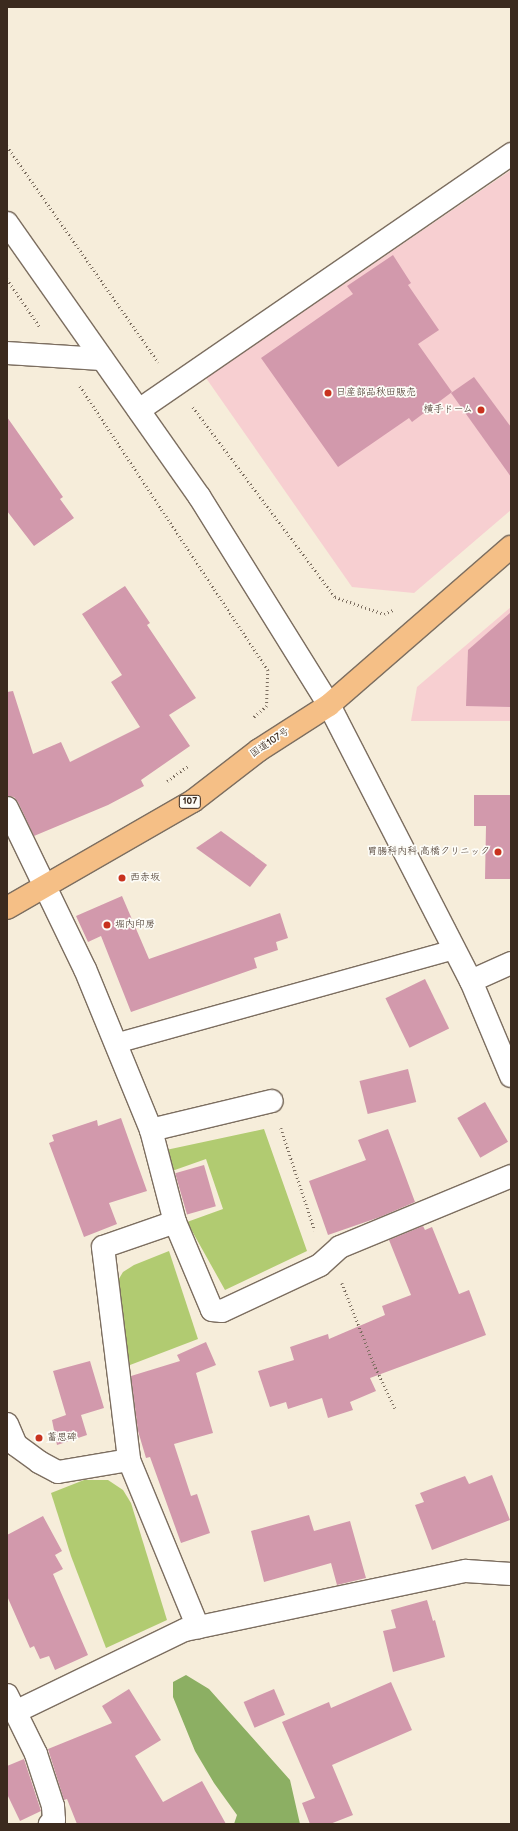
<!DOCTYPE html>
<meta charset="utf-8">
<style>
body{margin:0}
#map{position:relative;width:518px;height:1831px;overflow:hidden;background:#f6edda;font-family:"Balsamiq Sans","Klee One",sans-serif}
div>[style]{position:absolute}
.built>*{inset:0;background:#f7cfd1}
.green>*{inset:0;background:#b1cb71}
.forest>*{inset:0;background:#8caf63}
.building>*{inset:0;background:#d299ac;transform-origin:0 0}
.path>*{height:2.5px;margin-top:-1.25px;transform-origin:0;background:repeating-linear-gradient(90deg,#7c6e60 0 1px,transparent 0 4px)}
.roads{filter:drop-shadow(1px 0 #7c6e60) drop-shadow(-1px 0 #7c6e60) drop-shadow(0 1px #7c6e60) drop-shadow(0 -1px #7c6e60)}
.service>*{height:19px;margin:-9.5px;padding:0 9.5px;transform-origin:9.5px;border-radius:9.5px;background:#fff}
.minor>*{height:22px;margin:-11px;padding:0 11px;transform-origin:11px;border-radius:11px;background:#fff}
.tertiary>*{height:22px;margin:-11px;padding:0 11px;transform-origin:11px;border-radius:11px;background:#fff}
.trunk>*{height:22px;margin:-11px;padding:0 11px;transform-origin:11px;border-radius:11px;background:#f5bf86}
.dots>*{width:11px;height:11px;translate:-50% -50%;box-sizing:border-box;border:2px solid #fdfcf7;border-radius:50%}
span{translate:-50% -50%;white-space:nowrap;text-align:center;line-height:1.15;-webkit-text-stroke:3.5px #fdfcf7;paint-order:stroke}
.shield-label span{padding:1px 3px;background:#fdfcf7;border:1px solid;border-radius:3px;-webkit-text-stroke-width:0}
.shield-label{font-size:9px;color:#3b2a1e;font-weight:700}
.poi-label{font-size:10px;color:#3b2a1e}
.left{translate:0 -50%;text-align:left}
.right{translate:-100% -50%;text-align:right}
.street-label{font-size:10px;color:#3b2a1e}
.frame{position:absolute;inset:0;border:8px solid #3b2a1e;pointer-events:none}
</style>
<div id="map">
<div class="built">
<div style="clip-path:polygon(511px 170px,511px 510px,414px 593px,352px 587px,206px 378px)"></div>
<div style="clip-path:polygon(511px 607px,511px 721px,411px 721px,417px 687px)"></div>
</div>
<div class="green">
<div style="clip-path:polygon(264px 1129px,307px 1251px,225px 1290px,187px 1222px,223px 1209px,206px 1159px,172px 1171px,166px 1150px)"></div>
<div style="clip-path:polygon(169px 1251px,198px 1339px,130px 1365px,116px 1303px,117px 1282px,123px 1272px,134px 1265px)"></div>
<div style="clip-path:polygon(84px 1480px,108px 1480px,123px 1490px,131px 1503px,167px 1620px,106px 1648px,71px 1556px,51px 1493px)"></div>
</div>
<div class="forest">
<div style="clip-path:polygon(186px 1675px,209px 1689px,290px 1780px,300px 1824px,234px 1824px,237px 1815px,214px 1783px,195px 1751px,173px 1697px,173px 1682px)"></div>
</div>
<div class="building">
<div style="clip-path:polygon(393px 255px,411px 283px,408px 285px,439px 330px,418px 344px,452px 392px,412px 422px,409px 418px,338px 467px,261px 358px,347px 298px,353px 294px,347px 286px)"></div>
<div style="clip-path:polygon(474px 377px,511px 427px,511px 477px,451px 393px)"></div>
<div style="clip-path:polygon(7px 417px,63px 497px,60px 499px,74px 518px,34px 546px,7px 511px)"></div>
<div style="clip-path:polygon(125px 586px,150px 623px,147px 625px,196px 698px,169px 715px,190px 746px,141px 780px,144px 786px,108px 805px,34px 836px,18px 802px,14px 797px,7px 796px,7px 692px,13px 691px,33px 754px,61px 742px,70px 762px,140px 727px,111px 682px,122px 675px,82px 614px)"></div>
<div style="clip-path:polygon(511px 612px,511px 707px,466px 706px,468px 650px)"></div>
<div style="clip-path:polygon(474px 795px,511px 795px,511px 879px,485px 879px,486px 826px,474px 826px)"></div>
<div style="clip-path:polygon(221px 831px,267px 865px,250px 887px,196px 848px)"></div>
<div style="clip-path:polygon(122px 896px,149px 959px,280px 913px,288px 938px,276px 942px,278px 950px,254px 958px,257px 968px,131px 1012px,101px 936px,88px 942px,76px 916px)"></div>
<div style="left:425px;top:979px;width:55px;height:44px;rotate:64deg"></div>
<div style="left:408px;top:1069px;width:34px;height:50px;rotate:76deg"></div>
<div style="left:485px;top:1102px;width:46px;height:32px;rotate:60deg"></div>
<div style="clip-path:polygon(121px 1118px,147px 1191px,109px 1203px,117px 1224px,84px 1237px,49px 1143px,54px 1141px,52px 1135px,97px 1120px,98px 1126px)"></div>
<div style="clip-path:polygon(388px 1129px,415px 1202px,380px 1217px,328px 1235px,309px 1181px,366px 1160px,358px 1140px)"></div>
<div style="left:204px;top:1165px;width:43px;height:30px;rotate:74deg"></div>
<div style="clip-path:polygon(423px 1226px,425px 1230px,432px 1227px,459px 1294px,469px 1290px,486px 1335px,370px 1378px,376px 1391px,350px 1402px,353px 1410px,328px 1418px,322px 1398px,288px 1409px,286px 1402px,270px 1407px,258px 1371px,294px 1360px,290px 1347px,328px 1334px,329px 1339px,385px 1315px,382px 1306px,411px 1295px,389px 1240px)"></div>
<div style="clip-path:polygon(206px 1342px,216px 1365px,196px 1373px,213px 1433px,174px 1444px,191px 1496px,197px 1494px,210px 1533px,181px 1543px,150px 1457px,146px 1458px,138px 1431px,131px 1376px,180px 1361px,177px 1355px)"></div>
<div style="clip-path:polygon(90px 1361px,104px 1408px,81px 1415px,87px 1435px,57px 1445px,52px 1420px,66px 1415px,53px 1371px)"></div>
<div style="clip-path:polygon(492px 1475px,510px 1520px,432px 1550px,415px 1505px,424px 1502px,420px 1493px,465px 1476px,469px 1484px)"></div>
<div style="clip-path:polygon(309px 1515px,314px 1531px,350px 1521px,366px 1578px,337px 1585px,331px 1563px,264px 1582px,251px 1531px)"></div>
<div style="clip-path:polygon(43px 1516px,62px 1551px,55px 1555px,63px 1569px,53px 1574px,88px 1655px,55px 1670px,49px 1656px,40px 1659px,34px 1646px,30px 1648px,7px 1596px,7px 1535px)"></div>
<div style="clip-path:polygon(427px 1600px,433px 1621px,435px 1620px,445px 1657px,393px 1672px,383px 1631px,396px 1628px,391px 1610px)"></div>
<div style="clip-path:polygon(391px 1682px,412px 1730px,332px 1765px,353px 1815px,330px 1824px,310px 1824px,302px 1803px,315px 1798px,282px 1722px,329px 1702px,331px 1708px)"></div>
<div style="clip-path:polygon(129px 1689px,161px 1740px,135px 1756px,163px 1802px,202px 1781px,226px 1824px,77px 1824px,67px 1799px,64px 1800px,48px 1749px,112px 1723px,102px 1706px)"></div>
<div style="left:274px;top:1689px;width:28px;height:33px;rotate:67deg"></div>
<div style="clip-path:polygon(24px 1759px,41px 1811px,20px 1821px,7px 1794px,7px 1766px)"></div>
</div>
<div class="path">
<div style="left:7px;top:146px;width:264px;rotate:55deg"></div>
<div style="left:7px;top:279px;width:58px;rotate:55.5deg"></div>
<div style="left:80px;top:386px;width:341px;rotate:56.5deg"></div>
<div style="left:268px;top:670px;width:36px;rotate:92deg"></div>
<div style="left:267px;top:706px;width:18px;rotate:139deg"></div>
<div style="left:193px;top:407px;width:237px;rotate:53.2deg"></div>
<div style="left:335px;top:597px;width:52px;rotate:19.1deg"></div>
<div style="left:384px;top:614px;width:10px;rotate:-24deg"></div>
<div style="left:167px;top:781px;width:26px;rotate:-36deg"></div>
<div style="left:281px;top:1128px;width:108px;rotate:71.7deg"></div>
<div style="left:342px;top:1283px;width:87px;rotate:68.4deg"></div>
<div style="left:374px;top:1364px;width:49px;rotate:64.5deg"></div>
</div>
<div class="roads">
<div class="service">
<div style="left:115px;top:1043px;width:353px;rotate:-15.5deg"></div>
</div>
<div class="minor">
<div style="left:7px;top:353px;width:95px;rotate:3.6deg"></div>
<div style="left:139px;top:410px;width:452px;rotate:-34.5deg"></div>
<div style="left:7px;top:808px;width:179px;rotate:64.2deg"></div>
<div style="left:85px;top:969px;width:174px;rotate:67.7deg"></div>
<div style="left:151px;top:1130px;width:95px;rotate:75.4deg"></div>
<div style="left:175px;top:1222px;width:76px;rotate:160.9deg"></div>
<div style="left:103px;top:1247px;width:215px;rotate:83deg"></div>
<div style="left:129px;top:1460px;width:181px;rotate:67.6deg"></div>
<div style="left:471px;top:981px;width:44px;rotate:-24.2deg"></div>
<div style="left:151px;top:1130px;width:124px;rotate:-13.5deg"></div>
<div style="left:175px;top:1222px;width:95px;rotate:67.2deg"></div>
<div style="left:212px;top:1310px;width:10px;rotate:6deg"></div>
<div style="left:222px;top:1311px;width:108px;rotate:-25.1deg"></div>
<div style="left:320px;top:1265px;width:27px;rotate:-42deg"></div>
<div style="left:340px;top:1247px;width:185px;rotate:-22.5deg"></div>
<div style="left:7px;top:1424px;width:23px;rotate:67deg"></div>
<div style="left:16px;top:1445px;width:29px;rotate:36deg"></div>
<div style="left:39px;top:1462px;width:21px;rotate:28deg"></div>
<div style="left:58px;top:1472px;width:72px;rotate:-9.6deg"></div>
<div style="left:7px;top:1695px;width:66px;rotate:63.8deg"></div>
<div style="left:36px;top:1754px;width:55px;rotate:71.9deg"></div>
<div style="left:53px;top:1806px;width:14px;rotate:86deg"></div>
<div style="left:54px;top:1820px;width:6px;rotate:135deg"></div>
<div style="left:15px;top:1712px;width:189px;rotate:-25.8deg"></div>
<div style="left:185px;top:1630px;width:287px;rotate:-11.9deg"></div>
<div style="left:466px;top:1571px;width:45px;rotate:3.8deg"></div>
</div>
<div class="tertiary">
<div style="left:7px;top:223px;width:334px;rotate:54.9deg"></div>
<div style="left:199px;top:496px;width:246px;rotate:58.1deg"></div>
<div style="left:329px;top:705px;width:310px;rotate:62.8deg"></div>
<div style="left:471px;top:981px;width:103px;rotate:67.2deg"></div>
</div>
<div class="trunk">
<div style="left:7px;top:908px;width:215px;rotate:-29.9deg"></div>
<div style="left:193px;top:801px;width:83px;rotate:-37.7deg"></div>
<div style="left:259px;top:750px;width:83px;rotate:-32.7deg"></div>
<div style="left:329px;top:705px;width:241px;rotate:-41deg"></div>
</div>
</div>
<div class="dots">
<div style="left:328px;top:393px;background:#c8321e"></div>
<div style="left:481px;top:410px;background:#c8321e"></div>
<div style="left:498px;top:852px;background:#c8321e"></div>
<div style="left:122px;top:878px;background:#c8321e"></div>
<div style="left:107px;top:925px;background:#c8321e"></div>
<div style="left:39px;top:1438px;background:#c8321e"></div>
</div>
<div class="shield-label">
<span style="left:190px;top:802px">107</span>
</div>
<div class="poi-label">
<span class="left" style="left:336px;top:393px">日産部品秋田販売</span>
<span class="right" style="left:473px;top:410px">横手ドーム</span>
<span class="right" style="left:490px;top:852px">胃腸科内科 高橋クリニック</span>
<span class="left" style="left:130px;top:878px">西赤坂</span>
<span class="left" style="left:115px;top:925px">堀内印房</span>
<span class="left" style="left:47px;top:1438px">蓄思碑</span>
</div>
<div class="street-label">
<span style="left:270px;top:743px;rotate:-34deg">国道107号</span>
</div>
<div class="frame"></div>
</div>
